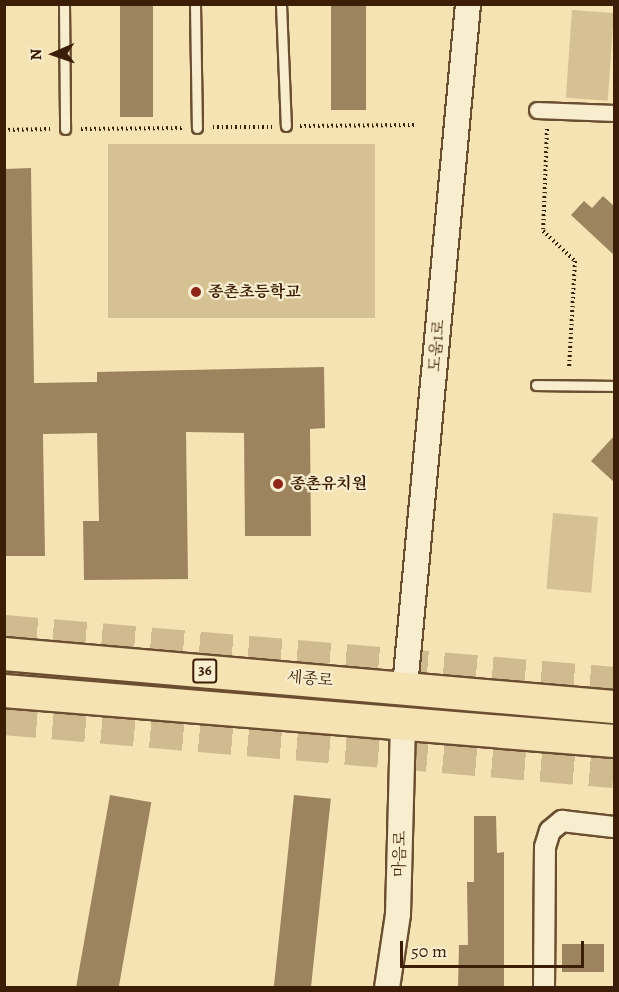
<!DOCTYPE html>
<meta charset="utf-8">
<style>
body{margin:0}
#map{position:relative;width:619px;height:992px;overflow:hidden;background:#f5e3b3;font-family:Alegreya,"Noto Serif KR",serif}
div>[style]{position:absolute}
.green>*{inset:0;background:#d6c195;transform-origin:0 0}
.building>*{inset:0;background:#9c845f;transform-origin:0 0}
.trunk-tunnel>*{height:33px;margin-top:-16.5px;transform-origin:0;background:repeating-linear-gradient(90deg,#d0bb90 0 33px,transparent 0 49px)}
.path>*{height:4px;margin-top:-2px;transform-origin:0;background:repeating-linear-gradient(90deg,#3c1d05 0 1.5px,transparent 0 4.5px)}
.roads{filter:drop-shadow(2px 0 #6a4e30) drop-shadow(-2px 0 #6a4e30) drop-shadow(0 2px #6a4e30) drop-shadow(0 -2px #6a4e30)}
.service>*{height:9px;margin:-4.5px;padding:0 4.5px;transform-origin:4.5px;border-radius:4.5px;background:#f8edce}
.pedestrian>*{height:15px;margin:-7.5px;padding:0 7.5px;transform-origin:7.5px;border-radius:7.5px;background:#f8edce}
.minor>*{height:20px;margin:-10px;padding:0 10px;transform-origin:10px;border-radius:10px;background:#f8edce}
.tertiary>*{height:24px;margin:-12px;padding:0 12px;transform-origin:12px;border-radius:12px;background:#f8edce}
.primary>*{height:32px;margin:-16px;padding:0 16px;transform-origin:16px;border-radius:16px;background:#f5e3b3}
.dots>*{width:16px;height:16px;translate:-50% -50%;box-sizing:border-box;border:3px solid #f8edce;border-radius:50%}
span{translate:-50% -50%;white-space:nowrap;text-align:center;line-height:1.15;-webkit-text-stroke:4.5px #f8edce;paint-order:stroke}
.shield-label span{padding:2px 4px;background:#f8edce;border:2px solid;border-radius:4px;-webkit-text-stroke-width:0}
.shield-label{font-size:15px;color:#3c1d05;font-weight:700}
.poi-label{font-size:16px;color:#3c1d05;font-weight:700}
.left{translate:0 -50%;text-align:left}
.street-label{font-size:16px;color:#3c1d05}
.frame{position:absolute;inset:0;border:6px solid #3c1d05;pointer-events:none}
.north{position:absolute;left:24px;top:24px;width:60px;height:60px;-webkit-text-stroke:4px #f8edce;paint-order:stroke;rotate:268deg;font-size:16px;font-weight:700;line-height:24px;text-align:center;color:#3c1d05}
.north::after{content:'';display:block;margin:auto;width:21px;height:27px;background:#3c1d05;clip-path:polygon(50% 0,100% 100%,50% 72%,0 100%)}
.scale{position:absolute;left:400px;top:941px;width:184px;height:27px;box-sizing:border-box;border:3px solid #3c1d05;border-top:0;padding-left:8px;font-size:18px;line-height:21px;white-space:nowrap;color:#3c1d05;-webkit-text-stroke:4px #f8edce;paint-order:stroke}
</style>
<div id="map">
<div class="green">
<div style="left:572px;top:10px;width:42px;height:88px;rotate:4deg"></div>
<div style="left:375px;top:144px;width:174px;height:267px;rotate:90deg"></div>
<div style="left:553px;top:513px;width:45px;height:76px;rotate:5deg"></div>
</div>
<div class="building">
<div style="left:120px;top:4px;width:33px;height:113px"></div>
<div style="left:331px;top:4px;width:35px;height:106px"></div>
<div style="clip-path:polygon(31px 168px,34px 383px,97px 382px,97px 372px,324px 367px,325px 428px,310px 429px,311px 536px,245px 536px,244px 433px,186px 432px,188px 579px,84px 580px,83px 521px,99px 521px,97px 433px,43px 434px,45px 556px,4px 556px,4px 169px)"></div>
<div style="clip-path:polygon(603px 196px,615px 207px,615px 256px,571px 215px,584px 201px,592px 208px)"></div>
<div style="clip-path:polygon(615px 435px,615px 483px,591px 461px)"></div>
<div style="left:110px;top:795px;width:42px;height:194px;rotate:10deg"></div>
<div style="left:294px;top:795px;width:37px;height:193px;rotate:6deg"></div>
<div style="clip-path:polygon(474px 816px,496px 816px,497px 853px,504px 852px,504px 987px,458px 987px,459px 945px,468px 945px,467px 882px,474px 882px)"></div>
<div style="left:562px;top:944px;width:42px;height:28px"></div>
</div>
<div class="trunk-tunnel">
<div style="left:4px;top:631px;width:612px;rotate:4.87deg"></div>
<div style="left:4px;top:718px;width:612px;rotate:4.97deg"></div>
</div>
<div class="path">
<div style="left:300px;top:126px;width:116px;rotate:-0.5deg"></div>
<div style="left:213px;top:127px;width:59px"></div>
<div style="left:81px;top:129px;width:101px;rotate:-0.6deg"></div>
<div style="left:547px;top:129px;width:102px;rotate:92.2deg"></div>
<div style="left:543px;top:231px;width:44px;rotate:43.2deg"></div>
<div style="left:575px;top:261px;width:108px;rotate:93.2deg"></div>
<div style="left:4px;top:130px;width:46px;rotate:-1.2deg"></div>
</div>
<div class="roads">
<div class="service">
<div style="left:64px;top:4px;width:125px;rotate:89.5deg"></div>
<div style="left:195px;top:4px;width:124px;rotate:89.1deg"></div>
<div style="left:281px;top:4px;width:122px;rotate:87.7deg"></div>
<div style="left:536px;top:385px;width:78px;rotate:0.7deg"></div>
</div>
<div class="pedestrian">
<div style="left:537px;top:110px;width:77px;rotate:2.2deg"></div>
</div>
<div class="minor">
<div style="left:544px;top:988px;width:141px;rotate:-89.6deg"></div>
<div style="left:545px;top:847px;width:17px;rotate:-73deg"></div>
<div style="left:550px;top:831px;width:16px;rotate:-40deg"></div>
<div style="left:562px;top:821px;width:52px;rotate:6.6deg"></div>
</div>
<div class="tertiary">
<div style="left:405px;top:687px;width:686px;rotate:-84.73deg"></div>
<div style="left:387px;top:988px;width:75px;rotate:-81.5deg"></div>
<div style="left:398px;top:914px;width:194px;rotate:-88.5deg"></div>
</div>
<div class="primary">
<div style="left:4px;top:654px;width:612px;rotate:4.97deg"></div>
<div style="left:4px;top:691px;width:612px;rotate:4.69deg"></div>
</div>
</div>
<div class="dots">
<div style="left:196px;top:292px;background:#8f2418"></div>
<div style="left:278px;top:484px;background:#8f2418"></div>
</div>
<div class="shield-label">
<span style="left:205px;top:671px">36</span>
</div>
<div class="poi-label">
<span class="left" style="left:208px;top:292px">종촌초등학교</span>
<span class="left" style="left:290px;top:484px">종촌유치원</span>
</div>
<div class="street-label">
<span style="left:437px;top:346px;rotate:-85deg">도움1로</span>
<span style="left:310px;top:679px;rotate:5deg">세종로</span>
<span style="left:400px;top:854px;rotate:-89deg">마음로</span>
</div>
<div class="frame"></div>
<div class="north">N</div>
<div class="scale">50 m</div>
</div>
